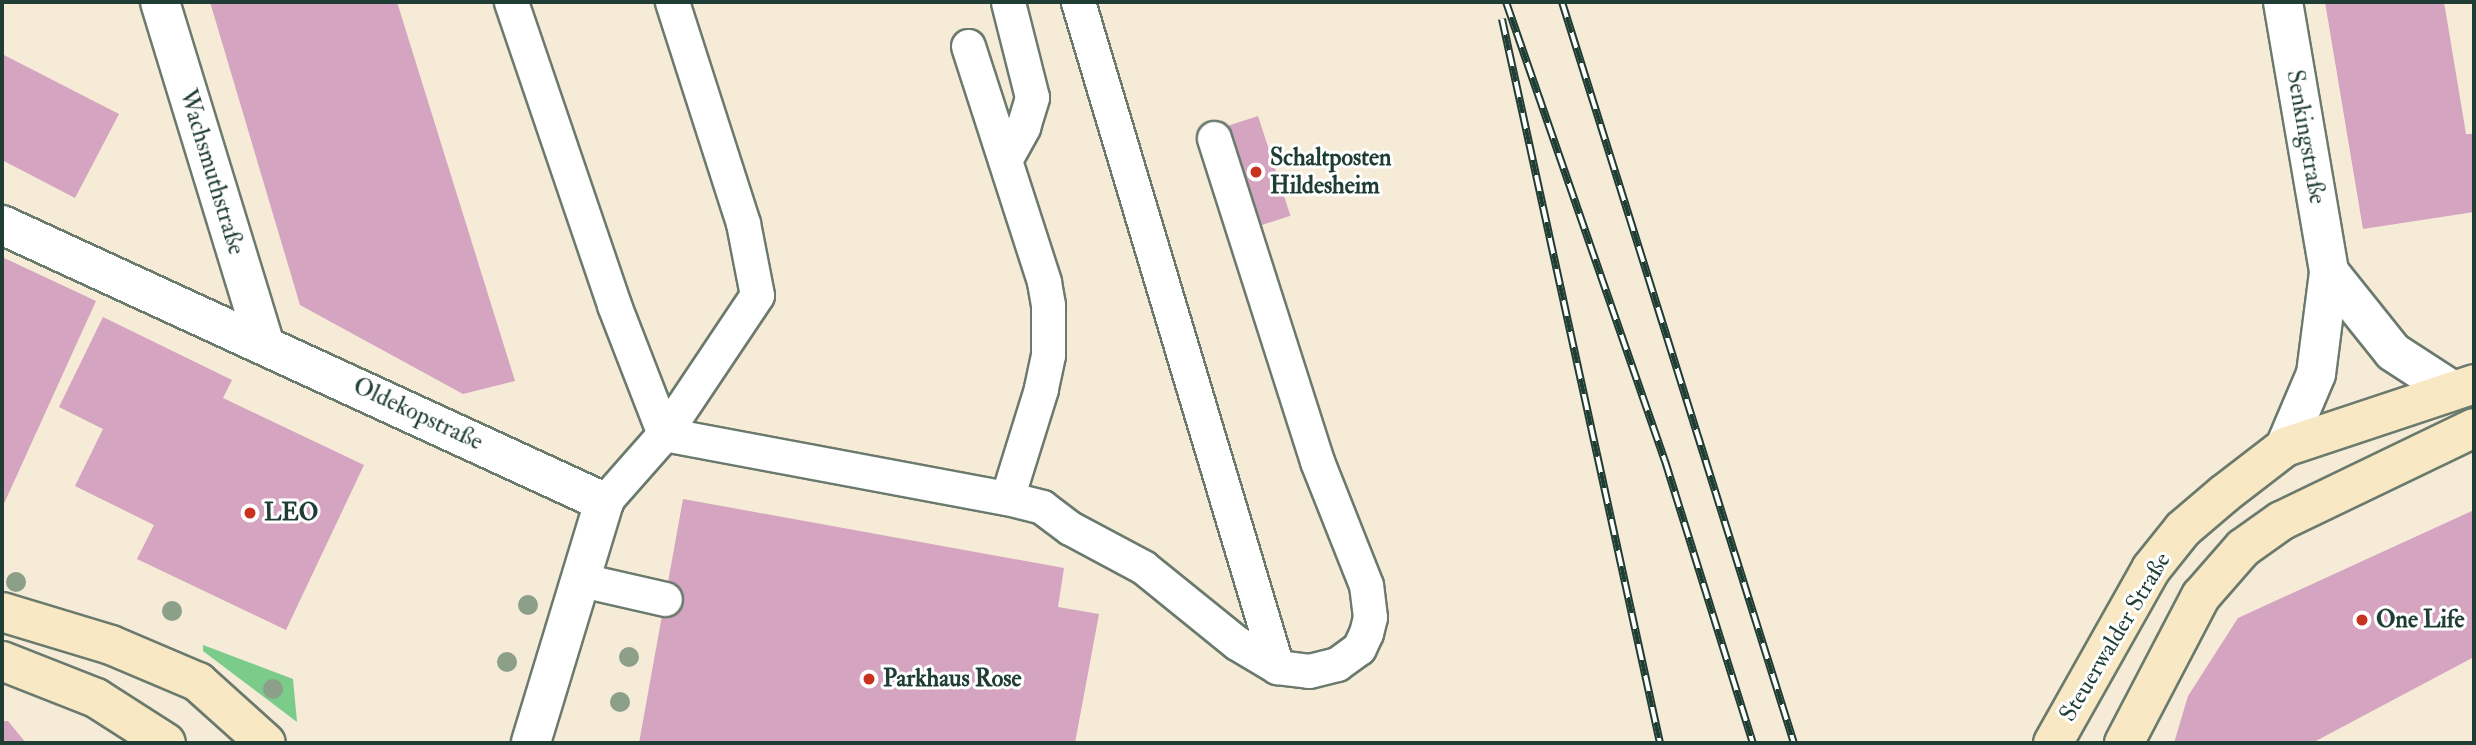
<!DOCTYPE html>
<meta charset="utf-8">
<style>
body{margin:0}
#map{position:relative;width:2476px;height:745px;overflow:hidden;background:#f5ebd7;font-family:"IM FELL Double Pica",serif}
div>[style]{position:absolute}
.green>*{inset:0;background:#7bcb8b}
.building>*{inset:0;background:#d5a4c0;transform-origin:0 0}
.roads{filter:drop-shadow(2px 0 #6a7a6d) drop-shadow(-2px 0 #6a7a6d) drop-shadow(0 2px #6a7a6d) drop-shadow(0 -2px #6a7a6d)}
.lane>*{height:33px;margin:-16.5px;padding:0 16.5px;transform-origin:16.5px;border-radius:16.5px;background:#fff}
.street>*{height:38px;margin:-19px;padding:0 19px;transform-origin:19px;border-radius:19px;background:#fff}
.secondary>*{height:38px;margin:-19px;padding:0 19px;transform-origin:19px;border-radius:19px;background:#f8e8c3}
.rail>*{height:8px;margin-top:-4px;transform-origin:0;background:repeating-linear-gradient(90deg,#fff 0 16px,#1f3d34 0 32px);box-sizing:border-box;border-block:2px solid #1f3d34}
.trees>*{width:20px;height:20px;margin:-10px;border-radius:50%;background:#8c9f89}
.dots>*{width:19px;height:19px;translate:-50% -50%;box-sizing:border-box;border:4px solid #fff;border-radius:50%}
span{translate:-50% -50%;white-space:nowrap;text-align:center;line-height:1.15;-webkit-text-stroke:6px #fff;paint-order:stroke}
.street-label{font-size:24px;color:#1f3d34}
.poi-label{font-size:24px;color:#1f3d34;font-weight:700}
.left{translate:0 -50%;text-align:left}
.frame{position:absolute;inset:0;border:4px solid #1f3d34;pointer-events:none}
</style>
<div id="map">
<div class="green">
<div style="clip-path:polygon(203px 645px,293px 679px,297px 722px,203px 651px)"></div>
</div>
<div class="building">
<div style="clip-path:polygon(210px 2px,397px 2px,515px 381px,463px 394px,300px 305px)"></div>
<div style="clip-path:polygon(2325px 2px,2444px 2px,2466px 134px,2474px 134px,2474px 212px,2363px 229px)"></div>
<div style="clip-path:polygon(2px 54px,119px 114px,75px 198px,2px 160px)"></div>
<div style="left:1258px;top:116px;width:105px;height:38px;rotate:72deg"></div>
<div style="clip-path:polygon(2px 257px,96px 301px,2px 508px)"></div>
<div style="clip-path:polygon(103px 317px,232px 380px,223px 398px,364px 465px,286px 630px,137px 559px,154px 525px,75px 486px,103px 429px,59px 407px)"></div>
<div style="clip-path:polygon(683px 499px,1064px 568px,1058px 607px,1099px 614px,1075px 743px,639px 743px)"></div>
<div style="clip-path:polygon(2474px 510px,2474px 657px,2312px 743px,2174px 743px,2188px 696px,2238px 618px)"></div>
<div style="clip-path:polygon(2px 721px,8px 721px,26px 743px,2px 743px)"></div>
</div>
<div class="roads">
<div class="lane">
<div style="left:511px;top:2px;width:320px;rotate:71.2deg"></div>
<div style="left:614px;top:305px;width:138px;rotate:68.8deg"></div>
<div style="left:1078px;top:2px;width:694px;rotate:73.34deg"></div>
<div style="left:968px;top:46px;width:248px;rotate:72.1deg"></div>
<div style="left:1044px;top:282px;width:23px;rotate:80deg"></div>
<div style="left:1048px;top:305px;width:50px;rotate:90deg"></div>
<div style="left:1048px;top:355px;width:35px;rotate:102deg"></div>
<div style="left:1041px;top:389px;width:114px;rotate:107.3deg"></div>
<div style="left:1005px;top:160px;width:38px;rotate:-61deg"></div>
<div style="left:1023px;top:127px;width:31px;rotate:-73deg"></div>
<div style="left:1032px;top:97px;width:98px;rotate:-104.2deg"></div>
<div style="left:664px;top:434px;width:167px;rotate:-56.2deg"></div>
<div style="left:757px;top:295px;width:73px;rotate:-101deg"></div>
<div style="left:743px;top:223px;width:232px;rotate:-107.8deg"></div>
<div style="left:604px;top:502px;width:91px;rotate:-48.6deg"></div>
<div style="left:664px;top:434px;width:349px;rotate:10.6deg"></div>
<div style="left:1007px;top:498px;width:36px;rotate:14deg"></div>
<div style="left:1042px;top:507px;width:35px;rotate:37deg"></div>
<div style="left:1070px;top:528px;width:83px;rotate:28.1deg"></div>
<div style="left:1143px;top:567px;width:121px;rotate:39deg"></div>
<div style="left:1237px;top:643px;width:47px;rotate:31deg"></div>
<div style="left:1277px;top:667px;width:32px;rotate:7deg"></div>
<div style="left:1309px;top:671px;width:29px;rotate:-14deg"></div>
<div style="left:1337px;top:664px;width:27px;rotate:-36deg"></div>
<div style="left:1359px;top:648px;width:17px;rotate:-65deg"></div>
<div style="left:1366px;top:633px;width:16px;rotate:-76deg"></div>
<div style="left:1370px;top:617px;width:32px;rotate:-97deg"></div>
<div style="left:1366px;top:585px;width:133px;rotate:-111.6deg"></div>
<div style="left:1317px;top:461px;width:339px;rotate:-107.7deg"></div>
<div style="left:582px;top:580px;width:85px;rotate:12.9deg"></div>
</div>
<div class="street">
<div style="left:160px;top:2px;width:356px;rotate:73deg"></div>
<div style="left:2283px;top:2px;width:274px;rotate:80.3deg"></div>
<div style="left:2px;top:225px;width:663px;rotate:24.71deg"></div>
<div style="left:604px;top:502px;width:252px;rotate:106.9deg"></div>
<div style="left:2285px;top:447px;width:79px;rotate:-67deg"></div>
<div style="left:2316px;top:374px;width:103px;rotate:-82.7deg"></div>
<div style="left:2329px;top:272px;width:102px;rotate:51.3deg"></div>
<div style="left:2393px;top:352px;width:68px;rotate:33deg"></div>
</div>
<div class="secondary">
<div style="left:2px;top:612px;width:114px;rotate:16.8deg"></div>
<div style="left:111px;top:645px;width:95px;rotate:23deg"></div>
<div style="left:198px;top:682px;width:91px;rotate:41.9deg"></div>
<div style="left:2px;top:661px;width:101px;rotate:21.5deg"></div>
<div style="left:96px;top:698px;width:83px;rotate:32.7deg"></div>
<div style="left:2053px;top:743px;width:200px;rotate:-60.6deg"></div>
<div style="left:2151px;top:569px;width:51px;rotate:-51.3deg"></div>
<div style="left:2183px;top:529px;width:54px;rotate:-40.5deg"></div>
<div style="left:2224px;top:494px;width:77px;rotate:-37.6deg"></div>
<div style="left:2285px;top:447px;width:199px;rotate:-18.4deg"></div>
<div style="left:2124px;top:743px;width:166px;rotate:-62.4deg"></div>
<div style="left:2201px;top:596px;width:64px;rotate:-48.8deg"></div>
<div style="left:2243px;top:548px;width:47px;rotate:-35.4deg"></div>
<div style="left:2281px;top:521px;width:214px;rotate:-25.7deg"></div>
</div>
</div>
<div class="rail">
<div style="left:1506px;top:2px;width:486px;rotate:70.9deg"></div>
<div style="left:1665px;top:461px;width:295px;rotate:72.7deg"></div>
<div style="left:1562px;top:2px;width:776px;rotate:72.62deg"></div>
<div style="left:1502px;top:19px;width:741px;rotate:77.69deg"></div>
</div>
<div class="trees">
<div style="left:16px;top:582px"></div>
<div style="left:528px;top:605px"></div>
<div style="left:172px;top:611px"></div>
<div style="left:629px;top:657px"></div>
<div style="left:507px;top:662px"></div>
<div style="left:273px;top:689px"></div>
<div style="left:620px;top:702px"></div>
</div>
<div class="dots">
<div style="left:1256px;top:172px;background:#c8321e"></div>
<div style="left:250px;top:513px;background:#c8321e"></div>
<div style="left:2362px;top:620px;background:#c8321e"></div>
<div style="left:869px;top:679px;background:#c8321e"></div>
</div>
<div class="street-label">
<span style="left:2306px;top:137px;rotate:80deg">Senkingstraße</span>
<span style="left:212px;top:172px;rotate:73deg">Wachsmuthstraße</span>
<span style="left:418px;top:414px;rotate:25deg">Oldekopstraße</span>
<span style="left:2115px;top:637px;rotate:-59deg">Steuerwalder Straße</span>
</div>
<div class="poi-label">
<span class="left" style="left:1270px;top:172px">Schaltposten<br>Hildesheim</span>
<span class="left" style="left:264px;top:513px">LEO</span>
<span class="left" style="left:2376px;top:620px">One Life</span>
<span class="left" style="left:883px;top:679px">Parkhaus Rose</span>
</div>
<div class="frame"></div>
</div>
